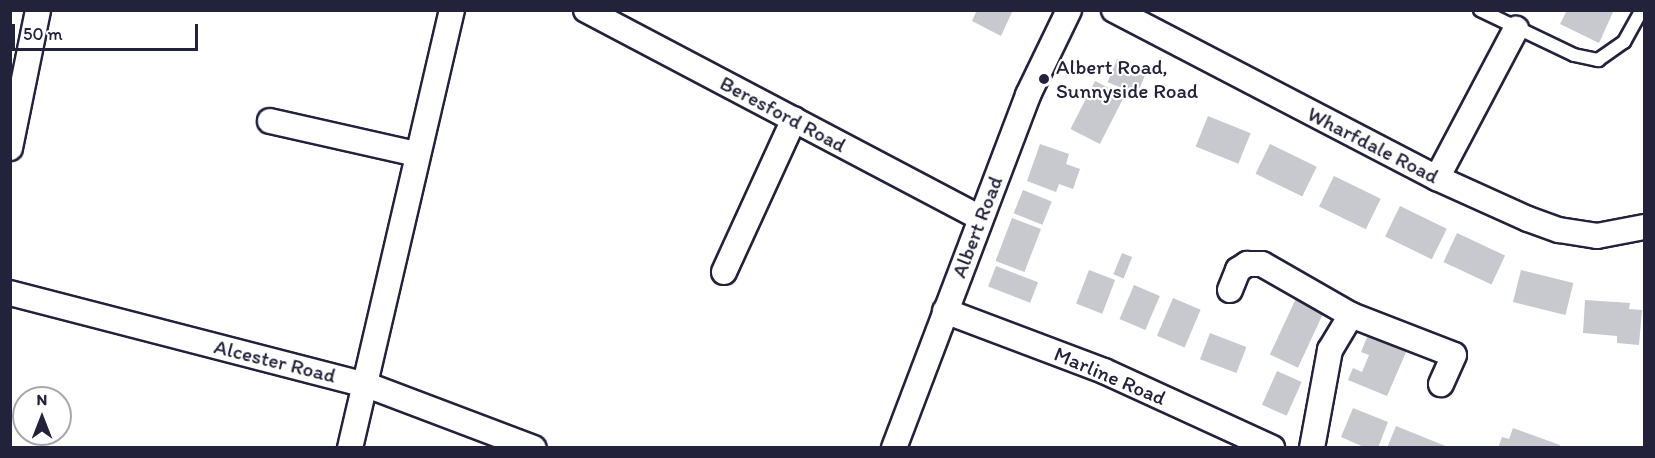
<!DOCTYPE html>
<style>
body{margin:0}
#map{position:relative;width:1655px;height:458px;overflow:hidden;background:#fff;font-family:Itim,sans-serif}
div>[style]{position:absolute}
.building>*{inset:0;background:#c8c8cf;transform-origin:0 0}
.roads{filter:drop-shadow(2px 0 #22223b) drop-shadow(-2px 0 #22223b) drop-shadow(0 2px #22223b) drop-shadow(0 -2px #22223b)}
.lane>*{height:12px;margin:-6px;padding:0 6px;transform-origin:6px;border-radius:6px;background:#fff}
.street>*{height:24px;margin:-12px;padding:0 12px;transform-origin:12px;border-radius:12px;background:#fff}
.dots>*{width:16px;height:16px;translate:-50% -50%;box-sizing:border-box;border:3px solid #fff;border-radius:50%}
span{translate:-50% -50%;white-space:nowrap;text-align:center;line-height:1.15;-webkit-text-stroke:4.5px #fff;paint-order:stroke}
.poi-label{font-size:21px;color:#22223b}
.left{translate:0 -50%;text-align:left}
.street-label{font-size:21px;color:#22223b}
.frame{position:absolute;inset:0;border:12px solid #22223b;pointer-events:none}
.north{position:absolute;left:12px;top:386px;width:60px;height:60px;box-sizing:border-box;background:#fff;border:2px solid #a7a7b1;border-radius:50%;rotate:0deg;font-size:16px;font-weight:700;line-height:24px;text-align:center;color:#22223b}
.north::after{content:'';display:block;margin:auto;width:21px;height:27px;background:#22223b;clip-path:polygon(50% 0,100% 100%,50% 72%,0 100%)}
.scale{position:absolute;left:12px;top:24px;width:186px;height:27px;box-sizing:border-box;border:3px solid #22223b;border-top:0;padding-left:8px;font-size:18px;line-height:21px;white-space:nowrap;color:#22223b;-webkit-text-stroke:4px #fff;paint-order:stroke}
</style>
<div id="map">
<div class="building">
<div style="clip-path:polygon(977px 10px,1013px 10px,1001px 36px,972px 21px)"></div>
<div style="clip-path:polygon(1567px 10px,1614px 10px,1599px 43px,1560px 24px)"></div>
<div style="left:1117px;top:59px;width:32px;height:25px;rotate:22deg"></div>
<div style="left:1095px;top:81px;width:33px;height:54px;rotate:27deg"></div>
<div style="left:1208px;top:116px;width:46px;height:33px;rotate:22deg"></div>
<div style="clip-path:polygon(1040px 144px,1069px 154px,1066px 164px,1080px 169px,1073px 189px,1059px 184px,1056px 192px,1027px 181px)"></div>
<div style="left:1270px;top:144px;width:52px;height:33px;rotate:26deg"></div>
<div style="left:1334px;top:176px;width:52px;height:34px;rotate:26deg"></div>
<div style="left:1023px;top:190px;width:31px;height:25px;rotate:22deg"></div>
<div style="left:1400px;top:206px;width:52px;height:34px;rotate:26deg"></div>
<div style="left:1012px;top:218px;width:31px;height:46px;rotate:21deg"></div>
<div style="left:1457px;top:233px;width:53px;height:32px;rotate:25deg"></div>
<div style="left:1122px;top:253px;width:11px;height:23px;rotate:22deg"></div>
<div style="left:996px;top:266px;width:45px;height:22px;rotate:21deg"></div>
<div style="left:1089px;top:270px;width:28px;height:36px;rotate:21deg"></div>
<div style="left:1521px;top:270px;width:54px;height:33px;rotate:14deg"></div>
<div style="left:1134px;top:285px;width:28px;height:37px;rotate:23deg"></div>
<div style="left:1299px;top:292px;width:31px;height:69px;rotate:25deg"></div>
<div style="left:1173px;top:298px;width:30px;height:41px;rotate:23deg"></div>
<div style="clip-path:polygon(1585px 300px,1630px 303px,1629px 309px,1642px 310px,1639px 345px,1617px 343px,1617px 336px,1583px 333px)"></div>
<div style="clip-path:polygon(1382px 332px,1410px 343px,1387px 396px,1348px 380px,1353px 368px,1362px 372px,1369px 355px,1361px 352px,1368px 335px,1379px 339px)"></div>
<div style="left:1210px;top:333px;width:39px;height:28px;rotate:21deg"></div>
<div style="left:1277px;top:371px;width:27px;height:37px;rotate:24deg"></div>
<div style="clip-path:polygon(1353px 408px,1388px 422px,1378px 448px,1366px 448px,1341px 437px)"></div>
<div style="clip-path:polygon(1396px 426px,1448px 447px,1448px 448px,1387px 448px)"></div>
<div style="clip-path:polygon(1513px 428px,1560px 445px,1559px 448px,1498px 448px,1502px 437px,1509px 439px)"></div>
</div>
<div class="roads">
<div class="lane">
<div style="left:1480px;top:10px;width:104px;rotate:25.6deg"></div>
<div style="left:1574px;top:55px;width:25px;rotate:12deg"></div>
<div style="left:1598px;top:60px;width:32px;rotate:-35deg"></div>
<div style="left:1624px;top:42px;width:37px;rotate:-61deg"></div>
</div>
<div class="street">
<div style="left:586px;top:10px;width:446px;rotate:27.8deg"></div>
<div style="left:1114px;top:10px;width:364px;rotate:27.5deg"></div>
<div style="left:1437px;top:178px;width:100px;rotate:24.3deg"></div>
<div style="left:1528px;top:219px;width:33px;rotate:20deg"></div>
<div style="left:1559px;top:230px;width:38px;rotate:9deg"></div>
<div style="left:1597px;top:236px;width:48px;rotate:-10.8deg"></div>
<div style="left:270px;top:121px;width:151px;rotate:12.7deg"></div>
<div style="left:10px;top:148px;width:141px;rotate:-78.5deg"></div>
<div style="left:1437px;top:178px;width:169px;rotate:-62.1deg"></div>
<div style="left:724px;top:272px;width:168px;rotate:-65.4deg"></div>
<div style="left:1230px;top:290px;width:22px;rotate:-68deg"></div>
<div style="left:1238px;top:270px;width:11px;rotate:-34deg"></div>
<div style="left:1247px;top:264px;width:15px"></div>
<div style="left:1262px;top:264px;width:103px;rotate:29.8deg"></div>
<div style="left:1351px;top:315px;width:110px;rotate:21.2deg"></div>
<div style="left:1454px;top:355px;width:32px;rotate:114deg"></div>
<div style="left:10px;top:293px;width:369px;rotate:14.5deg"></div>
<div style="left:367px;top:385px;width:178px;rotate:20.7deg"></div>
<div style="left:945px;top:311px;width:170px;rotate:20.7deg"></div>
<div style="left:1104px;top:371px;width:185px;rotate:24.6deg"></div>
<div style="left:350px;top:448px;width:450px;rotate:-76.9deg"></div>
<div style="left:894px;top:448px;width:378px;rotate:-69.2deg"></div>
<div style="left:1028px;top:95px;width:94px;rotate:-64.2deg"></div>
<div style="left:1312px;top:448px;width:100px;rotate:-79.6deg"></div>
<div style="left:1330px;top:350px;width:41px;rotate:-59deg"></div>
</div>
</div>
<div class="dots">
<div style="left:1044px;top:79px;background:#22223b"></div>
</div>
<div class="poi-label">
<span class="left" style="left:1056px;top:79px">Albert Road,<br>Sunnyside Road</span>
</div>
<div class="street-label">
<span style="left:783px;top:114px;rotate:28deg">Beresford Road</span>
<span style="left:1373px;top:145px;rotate:27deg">Wharfdale Road</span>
<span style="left:977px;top:227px;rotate:-69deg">Albert Road</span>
<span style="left:275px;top:361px;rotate:14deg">Alcester Road</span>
<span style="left:1110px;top:376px;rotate:23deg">Marline Road</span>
</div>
<div class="frame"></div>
<div class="north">N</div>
<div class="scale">50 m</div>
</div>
